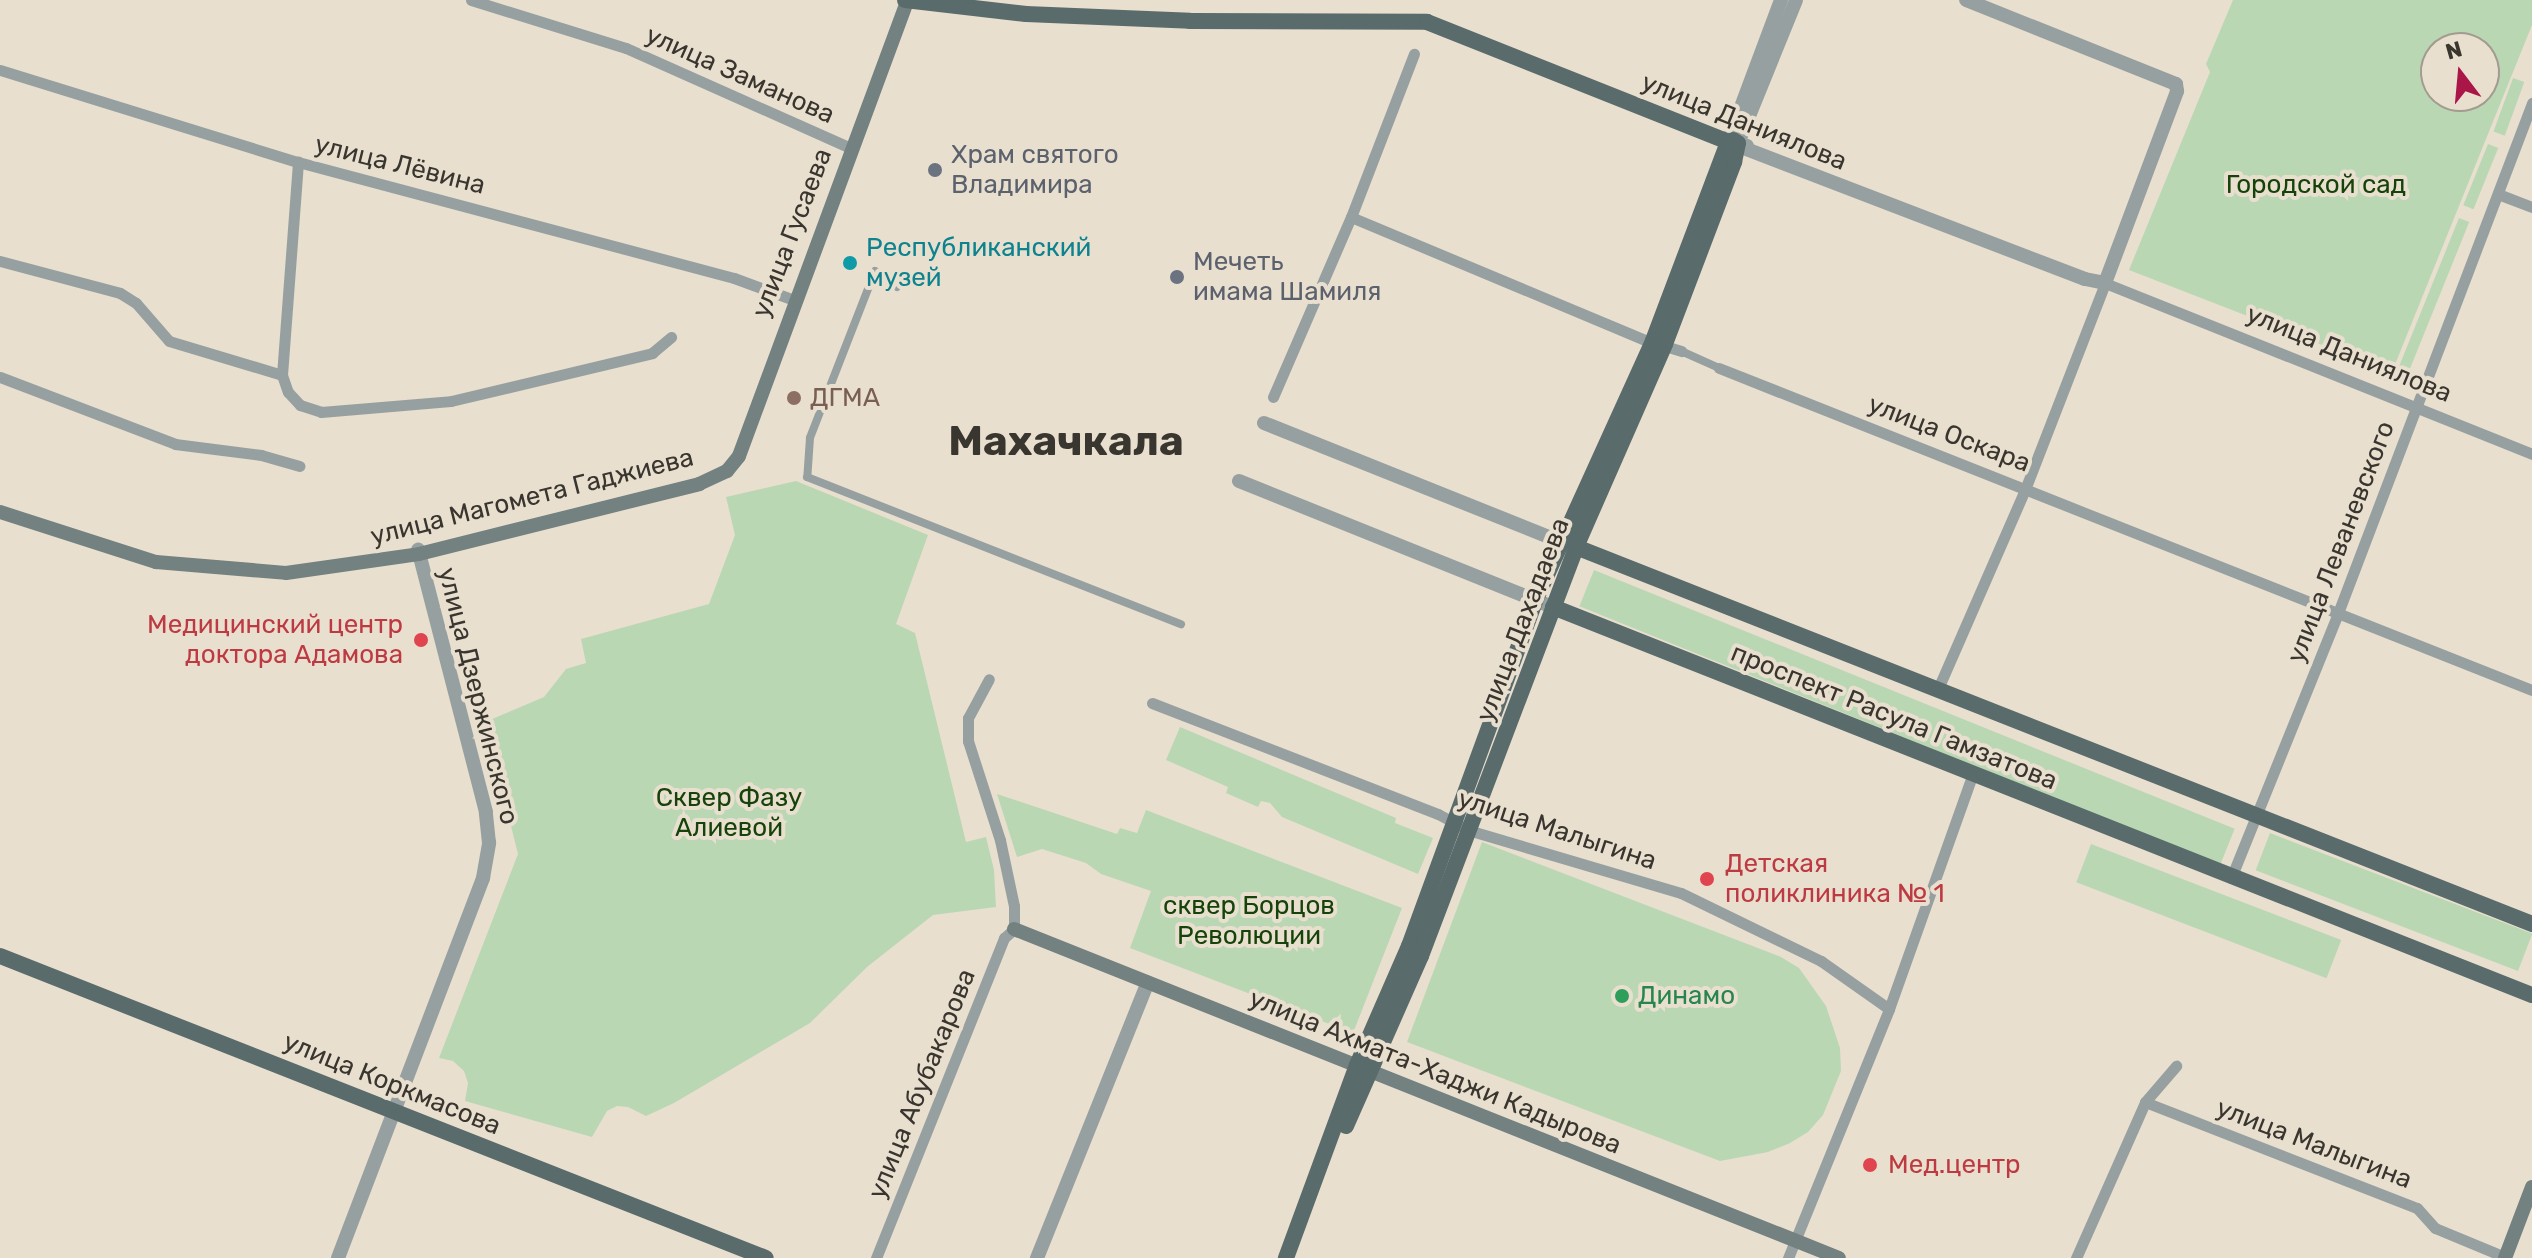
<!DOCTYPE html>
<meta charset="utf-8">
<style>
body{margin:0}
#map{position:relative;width:2532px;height:1258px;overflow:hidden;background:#e9dfcf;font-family:Rubik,sans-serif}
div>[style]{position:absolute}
.green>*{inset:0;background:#bad7b4;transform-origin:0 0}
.pedestrian>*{height:8px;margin:-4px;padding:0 4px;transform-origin:4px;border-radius:4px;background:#97a0a0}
.minor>*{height:11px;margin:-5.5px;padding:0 5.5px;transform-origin:5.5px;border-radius:5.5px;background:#97a0a0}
.tertiary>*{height:14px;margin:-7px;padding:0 7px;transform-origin:7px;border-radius:7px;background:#97a0a0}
.secondary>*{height:14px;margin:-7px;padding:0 7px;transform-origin:7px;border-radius:7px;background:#738181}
.primary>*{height:16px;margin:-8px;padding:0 8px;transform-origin:8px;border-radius:8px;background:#5a6b6b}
.dots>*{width:22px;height:22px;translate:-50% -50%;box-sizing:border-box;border:4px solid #e9dfcf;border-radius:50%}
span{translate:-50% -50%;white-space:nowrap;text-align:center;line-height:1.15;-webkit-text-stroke:8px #e9dfcf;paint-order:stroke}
.street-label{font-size:26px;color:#39352f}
.worship-label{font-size:26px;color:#5b616d}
.left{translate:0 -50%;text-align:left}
.park-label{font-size:26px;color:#154309}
.culture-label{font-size:26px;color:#0d838f}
.education-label{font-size:26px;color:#785e54}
.health-label{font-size:26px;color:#be3a42}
.right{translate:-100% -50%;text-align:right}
.leisure-label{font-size:26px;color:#27864d}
.town-label{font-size:42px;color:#39352f;font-weight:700}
.north{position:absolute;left:2420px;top:32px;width:80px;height:80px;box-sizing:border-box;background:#e9dfcf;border:2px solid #a39b8f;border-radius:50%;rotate:344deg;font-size:22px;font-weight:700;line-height:32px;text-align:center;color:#39352f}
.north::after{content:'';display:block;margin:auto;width:28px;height:36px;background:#aa1647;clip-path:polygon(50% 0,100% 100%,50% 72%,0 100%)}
</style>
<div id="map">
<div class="green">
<div style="clip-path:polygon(evenodd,2233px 0,2532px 0,2532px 25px,2392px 372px,2129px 270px,2210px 72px,2206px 64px,2233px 0,2436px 48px,2484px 48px,2484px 96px,2436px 96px,2436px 48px)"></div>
<div style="left:2513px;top:78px;width:12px;height:57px;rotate:20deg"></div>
<div style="left:2488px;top:144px;width:11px;height:66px;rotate:22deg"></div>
<div style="left:2459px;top:218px;width:11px;height:162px;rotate:22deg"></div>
<div style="clip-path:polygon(796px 481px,928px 535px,896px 624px,915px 633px,966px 842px,986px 837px,994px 870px,996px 907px,933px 915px,867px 967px,810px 1023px,674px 1103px,646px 1116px,628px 1107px,617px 1106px,607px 1111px,592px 1137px,465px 1101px,468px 1083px,464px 1071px,453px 1061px,439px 1058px,518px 854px,485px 722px,544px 697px,566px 669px,586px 663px,581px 639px,709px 604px,735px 535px,726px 497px)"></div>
<div style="left:1594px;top:570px;width:691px;height:39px;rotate:22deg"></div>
<div style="clip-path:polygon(1180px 727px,1396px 818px,1395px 823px,1433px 838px,1418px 874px,1282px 817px,1270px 803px,1261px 801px,1258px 807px,1226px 793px,1228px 787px,1166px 760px)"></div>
<div style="clip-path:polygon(997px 794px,1117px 834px,1120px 828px,1137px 833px,1146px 810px,1402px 908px,1353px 1033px,1130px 948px,1151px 891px,1101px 874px,1086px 863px,1042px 849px,1017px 857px)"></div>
<div style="left:2270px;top:833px;width:281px;height:40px;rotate:21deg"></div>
<div style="clip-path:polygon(1482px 842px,1781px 957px,1799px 968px,1826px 1006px,1840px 1048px,1841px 1071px,1823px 1115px,1808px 1132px,1790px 1143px,1768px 1152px,1720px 1161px,1407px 1042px)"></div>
<div style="left:2091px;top:844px;width:268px;height:41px;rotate:21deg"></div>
</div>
<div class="pedestrian">
<div style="left:897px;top:287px;width:27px;rotate:-144deg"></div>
<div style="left:875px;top:271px;width:179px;rotate:111.3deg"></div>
<div style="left:810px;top:438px;width:39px;rotate:94deg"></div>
<div style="left:807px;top:477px;width:402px;rotate:21.5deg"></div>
<div style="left:1681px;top:351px;width:42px;rotate:24.1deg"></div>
</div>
<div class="minor">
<div style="left:471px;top:0;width:162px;rotate:17.2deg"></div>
<div style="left:626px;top:48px;width:248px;rotate:24deg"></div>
<div style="left:0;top:70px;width:312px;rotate:17.2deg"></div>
<div style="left:298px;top:162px;width:451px;rotate:14.9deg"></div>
<div style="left:734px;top:278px;width:64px;rotate:20.1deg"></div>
<div style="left:2498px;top:194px;width:36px;rotate:21deg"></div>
<div style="left:1351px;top:217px;width:319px;rotate:22.7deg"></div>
<div style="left:1645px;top:340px;width:38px;rotate:17deg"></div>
<div style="left:0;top:261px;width:124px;rotate:14.9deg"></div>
<div style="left:120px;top:293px;width:19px;rotate:32deg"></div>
<div style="left:136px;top:303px;width:50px;rotate:49deg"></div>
<div style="left:169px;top:341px;width:118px;rotate:16.7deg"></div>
<div style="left:282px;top:375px;width:18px;rotate:71deg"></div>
<div style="left:288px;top:392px;width:18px;rotate:47deg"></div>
<div style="left:300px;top:405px;width:22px;rotate:18deg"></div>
<div style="left:321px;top:412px;width:130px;rotate:-4.8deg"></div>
<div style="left:451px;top:401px;width:207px;rotate:-13.4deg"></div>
<div style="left:652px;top:353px;width:25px;rotate:-40deg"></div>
<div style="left:1719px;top:368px;width:874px;rotate:21.61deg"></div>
<div style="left:282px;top:375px;width:214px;rotate:-85.7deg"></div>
<div style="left:0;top:377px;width:187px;rotate:20.9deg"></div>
<div style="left:175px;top:444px;width:87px;rotate:7.3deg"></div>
<div style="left:261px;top:455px;width:40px;rotate:16deg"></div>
<div style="left:1273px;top:397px;width:196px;rotate:-66.6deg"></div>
<div style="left:1351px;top:217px;width:175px;rotate:-68.9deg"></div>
<div style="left:1937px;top:691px;width:223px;rotate:-66.4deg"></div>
<div style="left:2026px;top:487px;width:219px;rotate:-68.8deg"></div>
<div style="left:2105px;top:283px;width:460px;rotate:21.8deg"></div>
<div style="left:1152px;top:703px;width:307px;rotate:21.2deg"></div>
<div style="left:1438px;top:814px;width:34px;rotate:28deg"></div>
<div style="left:1468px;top:830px;width:222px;rotate:16.5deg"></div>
<div style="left:1681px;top:893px;width:156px;rotate:25.9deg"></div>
<div style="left:1821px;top:961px;width:83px;rotate:35.2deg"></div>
<div style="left:2231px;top:878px;width:286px;rotate:-68deg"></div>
<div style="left:2338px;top:613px;width:546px;rotate:-69.17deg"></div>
<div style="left:2145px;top:1102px;width:292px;rotate:21.3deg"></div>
<div style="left:2417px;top:1208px;width:27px;rotate:48deg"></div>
<div style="left:2435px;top:1228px;width:76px;rotate:22.5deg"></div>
<div style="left:876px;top:1258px;width:345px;rotate:-68.2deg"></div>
<div style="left:1004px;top:938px;width:13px;rotate:-42deg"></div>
<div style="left:1014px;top:929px;width:23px;rotate:-90deg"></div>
<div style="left:1014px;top:906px;width:67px;rotate:-102deg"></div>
<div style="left:1000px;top:840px;width:104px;rotate:-107.9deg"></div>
<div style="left:968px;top:741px;width:23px;rotate:-90deg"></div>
<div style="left:968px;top:718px;width:44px;rotate:-61.7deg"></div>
<div style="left:1788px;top:1258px;width:269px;rotate:-67.9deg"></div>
<div style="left:1889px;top:1009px;width:251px;rotate:-70.4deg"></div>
<div style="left:2076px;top:1258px;width:171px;rotate:-66.1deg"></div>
<div style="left:2145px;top:1102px;width:48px;rotate:-49.3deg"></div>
</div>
<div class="tertiary">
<div style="left:1781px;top:0;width:152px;rotate:110.5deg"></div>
<div style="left:1728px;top:142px;width:382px;rotate:21deg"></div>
<div style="left:2085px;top:279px;width:20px;rotate:11deg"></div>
<div style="left:2105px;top:283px;width:205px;rotate:-69.4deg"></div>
<div style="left:2177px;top:91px;width:7px;rotate:-98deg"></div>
<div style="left:2176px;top:84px;width:226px;rotate:-158.2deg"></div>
<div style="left:1747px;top:146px;width:9px;rotate:-162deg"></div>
<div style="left:1738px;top:143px;width:154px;rotate:-67.9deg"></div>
<div style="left:1264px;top:423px;width:331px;rotate:21.8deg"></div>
<div style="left:1239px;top:481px;width:338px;rotate:21.9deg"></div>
<div style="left:338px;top:1258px;width:407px;rotate:-69.1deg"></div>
<div style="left:483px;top:878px;width:36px;rotate:-80deg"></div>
<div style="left:489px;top:843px;width:31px;rotate:-96deg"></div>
<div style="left:486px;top:812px;width:271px;rotate:-104.5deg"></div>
<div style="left:1037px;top:1258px;width:297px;rotate:-68.1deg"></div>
</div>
<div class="secondary">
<div style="left:0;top:512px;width:164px;rotate:17.8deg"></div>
<div style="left:156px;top:562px;width:130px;rotate:4.8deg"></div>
<div style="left:286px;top:573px;width:134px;rotate:-8.1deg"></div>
<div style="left:419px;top:554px;width:289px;rotate:-14deg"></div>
<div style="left:699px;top:484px;width:31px;rotate:-25deg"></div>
<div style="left:727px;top:471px;width:19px;rotate:-51deg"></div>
<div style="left:739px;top:456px;width:486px;rotate:-69.7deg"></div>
<div style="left:1014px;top:929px;width:888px;rotate:21.74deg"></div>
<div style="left:2505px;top:1258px;width:76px;rotate:-69.2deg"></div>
</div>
<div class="primary">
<div style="left:905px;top:0;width:122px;rotate:6.6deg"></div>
<div style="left:1026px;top:14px;width:164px;rotate:2.4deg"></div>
<div style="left:1190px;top:21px;width:237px;rotate:0.2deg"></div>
<div style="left:1427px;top:22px;width:324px;rotate:21.7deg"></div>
<div style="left:1728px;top:142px;width:213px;rotate:110.7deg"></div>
<div style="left:1653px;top:341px;width:283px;rotate:114.4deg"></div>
<div style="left:1536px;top:599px;width:370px;rotate:110.1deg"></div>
<div style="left:1409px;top:946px;width:130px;rotate:113.6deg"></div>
<div style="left:1357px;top:1065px;width:206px;rotate:110.2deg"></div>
<div style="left:1576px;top:547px;width:1028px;rotate:21.52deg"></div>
<div style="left:1553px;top:607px;width:1053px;rotate:21.62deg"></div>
<div style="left:0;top:956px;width:823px;rotate:21.52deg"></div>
<div style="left:1346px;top:1126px;width:186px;rotate:-66.2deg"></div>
<div style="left:1421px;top:956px;width:437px;rotate:-69.2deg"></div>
<div style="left:1576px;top:547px;width:222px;rotate:-66.3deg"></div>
<div style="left:1665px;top:344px;width:195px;rotate:-69.2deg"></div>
<div style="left:1734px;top:162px;width:19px;rotate:-78deg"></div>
<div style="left:1738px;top:143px;width:6px;rotate:-149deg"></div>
</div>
<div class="dots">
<div style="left:935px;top:170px;background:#6b7280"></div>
<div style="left:850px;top:263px;background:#0f9aa8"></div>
<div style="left:1177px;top:277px;background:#6b7280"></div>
<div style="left:794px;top:398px;background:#8d6e63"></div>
<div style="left:421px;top:640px;background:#e0444e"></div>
<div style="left:1707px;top:879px;background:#e0444e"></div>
<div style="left:1622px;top:996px;background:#2e9e5b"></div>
<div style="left:1870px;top:1165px;background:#e0444e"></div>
</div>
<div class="street-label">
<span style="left:740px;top:75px;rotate:24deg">улица Заманова</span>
<span style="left:1744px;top:122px;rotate:22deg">улица Даниялова</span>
<span style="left:400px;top:165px;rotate:14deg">улица Лёвина</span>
<span style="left:792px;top:233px;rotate:-69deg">улица Гусаева</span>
<span style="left:2349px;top:354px;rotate:22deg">улица Даниялова</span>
<span style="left:1949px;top:434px;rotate:21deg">улица Оскара</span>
<span style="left:532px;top:497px;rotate:-14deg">улица Магомета Гаджиева</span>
<span style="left:2341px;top:542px;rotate:-69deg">улица Леваневского</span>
<span style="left:1523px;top:620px;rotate:-69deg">улица Дахадаева</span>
<span style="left:478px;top:696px;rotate:76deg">улица Дзержинского</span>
<span style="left:1894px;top:717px;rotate:22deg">проспект Расула Гамзатова</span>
<span style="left:1557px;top:830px;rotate:18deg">улица Малыгина</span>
<span style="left:1435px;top:1072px;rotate:22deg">улица Ахмата-Хаджи Кадырова</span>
<span style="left:392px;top:1084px;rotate:22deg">улица Коркмасова</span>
<span style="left:922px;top:1084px;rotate:-68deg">улица Абубакарова</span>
<span style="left:2314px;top:1144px;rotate:21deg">улица Малыгина</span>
</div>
<div class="worship-label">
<span class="left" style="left:951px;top:170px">Храм святого<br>Владимира</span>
<span class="left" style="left:1193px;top:277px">Мечеть<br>имама Шамиля</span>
</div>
<div class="park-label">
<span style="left:2316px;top:185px">Городской сад</span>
<span style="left:729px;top:813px">Сквер Фазу<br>Алиевой</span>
<span style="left:1249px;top:921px">сквер Борцов<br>Революции</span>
</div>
<div class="culture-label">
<span class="left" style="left:866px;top:263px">Республиканский<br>музей</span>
</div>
<div class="education-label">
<span class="left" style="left:810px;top:398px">ДГМА</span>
</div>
<div class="health-label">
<span class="right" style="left:403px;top:640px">Медицинский центр<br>доктора Адамова</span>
<span class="left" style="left:1725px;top:879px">Детская<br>поликлиника № 1</span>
<span class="left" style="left:1888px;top:1165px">Мед.центр</span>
</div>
<div class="leisure-label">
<span class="left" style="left:1638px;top:996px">Динамо</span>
</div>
<div class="town-label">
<span style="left:1066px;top:441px">Махачкала</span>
</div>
<div class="north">N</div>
</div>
